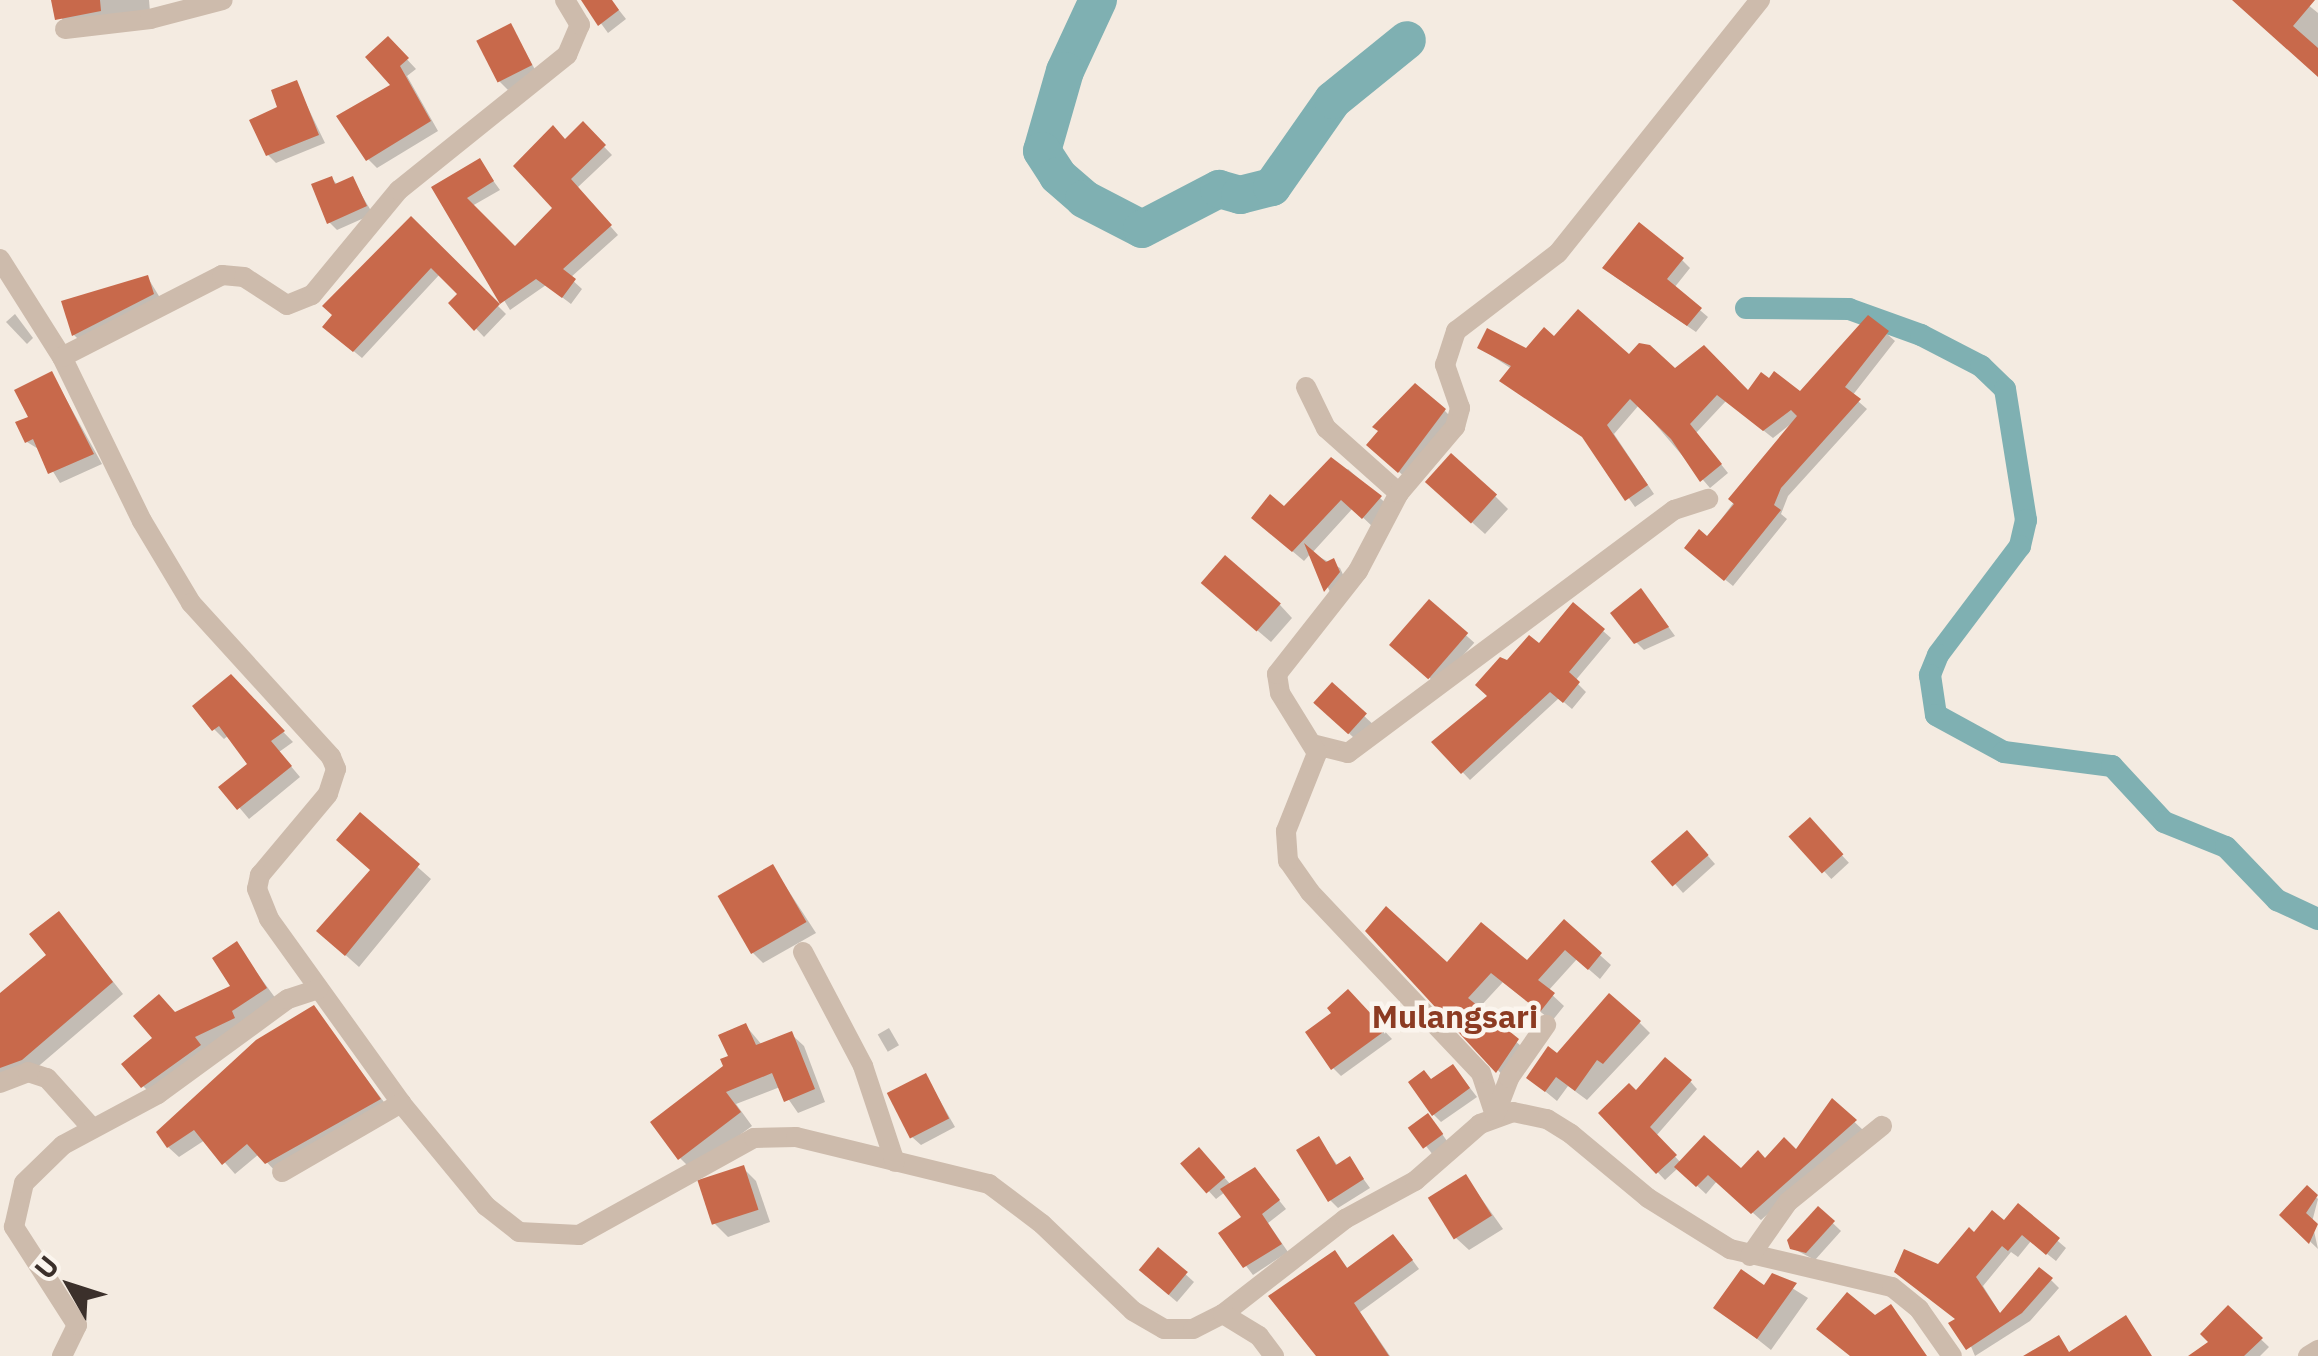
<!DOCTYPE html>
<style>
body{margin:0}
#map{position:relative;width:2318px;height:1356px;overflow:hidden;background:#f4ebe1;font-family:"IBM Plex Sans",sans-serif}
div>[style]{position:absolute}
.shadow>*{inset:0;background:#0003;transform-origin:0 0}
.canal>*{height:22px;margin:-11px;padding:0 11px;transform-origin:11px;border-radius:11px;background:#7fb0b2}
.river>*{height:38px;margin:-19px;padding:0 19px;transform-origin:19px;border-radius:19px;background:#7fb0b2}
.building>*{inset:0;background:#c8694b;transform-origin:0 0}
.street>*{height:20px;margin:-10px;padding:0 10px;transform-origin:10px;border-radius:10px;background:#cdbbac}
span{translate:-50% -50%;white-space:nowrap;text-align:center;line-height:1.15;-webkit-text-stroke:9px #fbf5ee;paint-order:stroke}
.quarter-label{font-size:32px;color:#8c3b22;font-weight:700}
.north{position:absolute;left:20px;top:1236px;width:100px;height:100px;-webkit-text-stroke:8px #fbf5ee;paint-order:stroke;rotate:309deg;font-size:28px;font-weight:700;line-height:40px;text-align:center;color:#3b302b}
.north::after{content:'';display:block;margin:auto;width:35px;height:45px;background:#3b302b;clip-path:polygon(50% 0,100% 100%,50% 72%,0 100%)}
</style>
<div id="map">
<div class="shadow">
<div style="clip-path:polygon(54px 0,149px 0,150px 12px,65px 26px)"></div>
<div style="clip-path:polygon(584px 0,611px 0,626px 19px,608px 33px)"></div>
<div style="clip-path:polygon(2251px 0,2302px 0,2318px 13px,2318px 75px)"></div>
<div style="clip-path:polygon(511px 26px,538px 75px,508px 90px,499px 81px)"></div>
<div style="clip-path:polygon(388px 39px,416px 69px,407px 76px,438px 131px,377px 168px,368px 159px,393px 85px)"></div>
<div style="clip-path:polygon(296px 83px,325px 143px,276px 163px,268px 155px)"></div>
<div style="clip-path:polygon(583px 125px,612px 155px,577px 188px,618px 235px,570px 278px,582px 289px,571px 304px,546px 285px,510px 310px,434px 187px,479px 161px,500px 190px,472px 206px,515px 249px,555px 208px,565px 142px)"></div>
<div style="clip-path:polygon(332px 179px,338px 185px,352px 179px,373px 214px,337px 230px,329px 222px)"></div>
<div style="clip-path:polygon(411px 219px,506px 314px,484px 337px,452px 303px,461px 294px,440px 274px,362px 358px,333px 334px)"></div>
<div style="clip-path:polygon(1682px 260px,1690px 268px,1674px 288px,1708px 317px,1696px 332px,1614px 276px)"></div>
<div style="clip-path:polygon(148px 278px,165px 306px,86px 347px,74px 335px,64px 303px)"></div>
<div style="clip-path:polygon(15px 314px,33px 338px,27px 344px,6px 322px)"></div>
<div style="clip-path:polygon(1869px 318px,1895px 341px,1852px 396px,1867px 409px,1788px 496px,1781px 514px,1787px 519px,1733px 586px,1695px 555px,1792px 423px,1773px 438px,1726px 401px,1696px 433px,1728px 473px,1710px 488px,1639px 405px,1614px 434px,1654px 494px,1635px 507px,1588px 441px,1512px 369px,1480px 348px,1527px 351px,1554px 339px,1749px 394px,1800px 394px)"></div>
<div style="clip-path:polygon(52px 374px,102px 464px,60px 483px,40px 450px,27px 442px)"></div>
<div style="clip-path:polygon(1444px 410px,1452px 418px,1407px 479px,1369px 445px,1381px 432px)"></div>
<div style="clip-path:polygon(1348px 469px,1391px 508px,1374px 528px,1353px 508px,1312px 553px,1340px 568px,1345px 579px,1332px 596px,1311px 553px,1304px 561px,1265px 528px)"></div>
<div style="clip-path:polygon(1442px 495px,1495px 496px,1508px 509px,1485px 534px)"></div>
<div style="clip-path:polygon(1217px 596px,1280px 605px,1292px 618px,1271px 642px)"></div>
<div style="clip-path:polygon(1649px 600px,1675px 636px,1644px 650px,1636px 642px)"></div>
<div style="left:1429px;top:602px;width:61px;height:56px;rotate:42deg"></div>
<div style="clip-path:polygon(1603px 631px,1611px 638px,1575px 681px,1586px 692px,1572px 709px,1559px 698px,1470px 780px,1435px 743px,1490px 696px,1508px 663px,1539px 647px)"></div>
<div style="clip-path:polygon(231px 678px,293px 742px,279px 752px,300px 777px,249px 819px,222px 787px,251px 764px,229px 735px,224px 739px,214px 729px)"></div>
<div style="left:1332px;top:686px;width:56px;height:23px;rotate:43deg"></div>
<div style="clip-path:polygon(360px 816px,431px 879px,359px 967px,332px 943px,373px 871px)"></div>
<div style="left:1810px;top:821px;width:57px;height:24px;rotate:47deg"></div>
<div style="clip-path:polygon(1695px 841px,1715px 864px,1683px 893px,1655px 861px)"></div>
<div style="clip-path:polygon(773px 867px,816px 933px,763px 963px,752px 952px)"></div>
<div style="clip-path:polygon(59px 914px,123px 994px,34px 1070px,0 1087px,0 997px,49px 955px)"></div>
<div style="clip-path:polygon(1564px 923px,1611px 965px,1600px 979px,1577px 959px,1548px 991px,1564px 1006px,1552px 1021px,1503px 982px,1478px 1009px,1528px 1052px,1508px 1081px,1369px 931px,1448px 966px,1528px 964px)"></div>
<div style="clip-path:polygon(236px 944px,276px 999px,154px 1097px,143px 1086px,155px 1039px,176px 1015px,234px 987px)"></div>
<div style="clip-path:polygon(1348px 992px,1392px 1039px,1341px 1076px,1333px 1068px,1335px 1014px)"></div>
<div style="clip-path:polygon(313px 1008px,390px 1110px,277px 1173px,259px 1154px,235px 1174px,205px 1140px,179px 1157px,168px 1147px)"></div>
<div style="clip-path:polygon(1639px 1022px,1650px 1033px,1587px 1100px,1568px 1086px,1557px 1101px,1529px 1078px,1557px 1056px)"></div>
<div style="clip-path:polygon(746px 1026px,762px 1045px,791px 1034px,804px 1046px,825px 1102px,798px 1113px,780px 1087px,736px 1104px,752px 1126px,692px 1170px,680px 1158px)"></div>
<div style="left:889px;top:1028px;width:20px;height:13px;rotate:60deg"></div>
<div style="clip-path:polygon(1460px 1075px,1477px 1097px,1441px 1122px,1433px 1114px,1432px 1082px)"></div>
<div style="clip-path:polygon(926px 1076px,955px 1127px,921px 1145px,912px 1137px)"></div>
<div style="clip-path:polygon(1690px 1081px,1697px 1089px,1656px 1136px,1681px 1163px,1741px 1171px,1797px 1153px,1833px 1102px,1863px 1130px,1761px 1220px,1717px 1181px,1706px 1194px,1678px 1168px,1665px 1180px,1602px 1113px,1637px 1094px)"></div>
<div style="clip-path:polygon(1436px 1125px,1449px 1144px,1433px 1155px,1412px 1128px)"></div>
<div style="clip-path:polygon(1319px 1139px,1338px 1166px,1349px 1159px,1370px 1188px,1338px 1208px,1330px 1200px)"></div>
<div style="clip-path:polygon(1207px 1158px,1231px 1185px,1262px 1179px,1286px 1209px,1268px 1223px,1288px 1252px,1253px 1275px,1221px 1233px,1244px 1218px,1225px 1192px,1216px 1199px,1184px 1164px)"></div>
<div style="clip-path:polygon(743px 1168px,756px 1181px,770px 1222px,728px 1237px,715px 1224px)"></div>
<div style="clip-path:polygon(1466px 1177px,1503px 1229px,1469px 1250px,1456px 1238px)"></div>
<div style="clip-path:polygon(2307px 1189px,2318px 1199px,2312px 1222px,2318px 1249px,2282px 1215px)"></div>
<div style="clip-path:polygon(2018px 1207px,2066px 1248px,2056px 1261px,2031px 1241px,2018px 1257px,2011px 1252px,1983px 1286px,2001px 1315px,2051px 1280px,2059px 1288px,2030px 1321px,1975px 1356px,1938px 1267px,1975px 1235px,2005px 1224px)"></div>
<div style="clip-path:polygon(1818px 1209px,1841px 1231px,1815px 1260px,1792px 1248px)"></div>
<div style="clip-path:polygon(1401px 1245px,1419px 1269px,1360px 1312px,1390px 1356px,1317px 1356px,1342px 1261px,1349px 1270px)"></div>
<div style="clip-path:polygon(1159px 1250px,1194px 1282px,1177px 1302px,1149px 1278px)"></div>
<div style="clip-path:polygon(1773px 1276px,1808px 1298px,1771px 1350px,1717px 1307px,1764px 1288px)"></div>
<div style="clip-path:polygon(2228px 1308px,2269px 1347px,2260px 1356px,2192px 1356px,2211px 1342px)"></div>
</div>
<div class="canal">
<div style="left:1746px;top:308px;width:103px;rotate:0.6deg"></div>
<div style="left:1849px;top:309px;width:77px;rotate:19.9deg"></div>
<div style="left:1921px;top:335px;width:68px;rotate:27.3deg"></div>
<div style="left:1981px;top:366px;width:33px;rotate:44deg"></div>
<div style="left:2005px;top:389px;width:133px;rotate:80.9deg"></div>
<div style="left:2026px;top:520px;width:27px;rotate:103deg"></div>
<div style="left:2020px;top:546px;width:136px;rotate:127deg"></div>
<div style="left:1938px;top:655px;width:22px;rotate:112deg"></div>
<div style="left:1930px;top:675px;width:40px;rotate:81.5deg"></div>
<div style="left:1936px;top:715px;width:77px;rotate:28.6deg"></div>
<div style="left:2004px;top:752px;width:109px;rotate:7.4deg"></div>
<div style="left:2112px;top:766px;width:76px;rotate:47.1deg"></div>
<div style="left:2164px;top:822px;width:67px;rotate:22deg"></div>
<div style="left:2226px;top:847px;width:74px;rotate:46.1deg"></div>
<div style="left:2277px;top:900px;width:45px;rotate:24.9deg"></div>
</div>
<div class="river">
<div style="left:1098px;top:0;width:78px;rotate:114.9deg"></div>
<div style="left:1065px;top:71px;width:83px;rotate:106deg"></div>
<div style="left:1042px;top:151px;width:30px;rotate:57deg"></div>
<div style="left:1058px;top:176px;width:35px;rotate:41deg"></div>
<div style="left:1084px;top:199px;width:65px;rotate:27.3deg"></div>
<div style="left:1142px;top:229px;width:87px;rotate:-27.5deg"></div>
<div style="left:1219px;top:189px;width:22px;rotate:16deg"></div>
<div style="left:1240px;top:195px;width:33px;rotate:-14deg"></div>
<div style="left:1272px;top:187px;width:106px;rotate:-55deg"></div>
<div style="left:1333px;top:100px;width:95px;rotate:-39deg"></div>
</div>
<div class="building">
<div style="clip-path:polygon(51px 0,100px 0,101px 11px,55px 20px)"></div>
<div style="clip-path:polygon(581px 0,612px 0,619px 10px,598px 26px)"></div>
<div style="clip-path:polygon(2232px 0,2315px 0,2293px 26px,2318px 48px,2318px 77px)"></div>
<div style="left:511px;top:23px;width:47px;height:39px;rotate:63deg"></div>
<div style="clip-path:polygon(388px 36px,409px 58px,400px 66px,431px 121px,366px 161px,336px 116px,390px 85px,365px 57px)"></div>
<div style="clip-path:polygon(297px 80px,319px 135px,266px 156px,249px 120px,277px 107px,271px 90px)"></div>
<div style="clip-path:polygon(583px 121px,606px 145px,571px 179px,612px 225px,563px 269px,576px 279px,562px 298px,536px 279px,500px 304px,431px 187px,480px 158px,494px 181px,467px 198px,515px 246px,552px 208px,513px 166px,553px 125px,565px 139px)"></div>
<div style="clip-path:polygon(332px 176px,335px 184px,353px 176px,367px 206px,327px 224px,311px 184px)"></div>
<div style="clip-path:polygon(411px 216px,500px 304px,474px 331px,448px 303px,457px 294px,431px 268px,353px 352px,322px 327px,332px 315px,322px 306px)"></div>
<div style="clip-path:polygon(1639px 222px,1684px 258px,1667px 279px,1702px 308px,1687px 326px,1602px 268px)"></div>
<div style="clip-path:polygon(148px 275px,154px 294px,72px 336px,61px 301px)"></div>
<div style="clip-path:polygon(1578px 309px,1629px 354px,1639px 343px,1650px 345px,1675px 368px,1704px 345px,1748px 390px,1761px 372px,1769px 378px,1774px 371px,1800px 391px,1868px 315px,1889px 331px,1845px 387px,1861px 399px,1781px 488px,1774px 505px,1781px 510px,1724px 581px,1684px 548px,1699px 529px,1707px 536px,1734px 504px,1728px 499px,1797px 416px,1791px 410px,1763px 431px,1717px 395px,1690px 424px,1722px 464px,1700px 482px,1671px 439px,1630px 399px,1607px 425px,1648px 485px,1625px 501px,1582px 437px,1499px 381px,1511px 366px,1477px 348px,1487px 328px,1526px 348px,1544px 327px,1554px 336px)"></div>
<div style="clip-path:polygon(52px 371px,94px 454px,48px 474px,33px 439px,25px 443px,15px 422px,28px 417px,14px 390px)"></div>
<div style="clip-path:polygon(1415px 383px,1446px 409px,1398px 473px,1366px 445px,1378px 431px,1372px 427px)"></div>
<div style="left:1451px;top:453px;width:62px;height:39px;rotate:42deg"></div>
<div style="clip-path:polygon(1331px 457px,1382px 496px,1362px 519px,1341px 500px,1292px 552px,1251px 518px,1270px 494px,1284px 506px)"></div>
<div style="clip-path:polygon(1304px 543px,1326px 562px,1334px 558px,1340px 572px,1324px 592px)"></div>
<div style="left:1225px;top:555px;width:74px;height:37px;rotate:41deg"></div>
<div style="clip-path:polygon(1641px 588px,1669px 627px,1634px 644px,1610px 613px)"></div>
<div style="left:1429px;top:599px;width:52px;height:61px;rotate:41deg"></div>
<div style="clip-path:polygon(1573px 602px,1605px 629px,1569px 672px,1580px 682px,1563px 703px,1550px 692px,1461px 774px,1431px 742px,1487px 696px,1475px 685px,1500px 657px,1507px 660px,1529px 635px,1539px 643px)"></div>
<div style="clip-path:polygon(231px 674px,285px 731px,271px 741px,292px 766px,237px 810px,218px 787px,247px 764px,219px 726px,212px 731px,192px 706px)"></div>
<div style="left:1332px;top:682px;width:47px;height:28px;rotate:42deg"></div>
<div style="clip-path:polygon(360px 812px,420px 864px,345px 956px,316px 931px,370px 870px,336px 840px)"></div>
<div style="left:1810px;top:817px;width:50px;height:29px;rotate:48deg"></div>
<div style="left:1687px;top:830px;width:33px;height:48px;rotate:49deg"></div>
<div style="left:773px;top:864px;width:67px;height:64px;rotate:60deg"></div>
<div style="clip-path:polygon(1386px 906px,1447px 962px,1481px 922px,1527px 960px,1564px 919px,1602px 953px,1588px 970px,1565px 950px,1538px 980px,1555px 993px,1540px 1012px,1491px 973px,1468px 998px,1519px 1039px,1496px 1073px,1365px 931px)"></div>
<div style="clip-path:polygon(59px 911px,113px 982px,22px 1060px,0 1068px,0 993px,46px 955px,29px 934px)"></div>
<div style="clip-path:polygon(237px 941px,267px 988px,232px 1011px,235px 1018px,195px 1037px,201px 1045px,141px 1088px,121px 1064px,152px 1038px,133px 1016px,159px 994px,175px 1012px,230px 986px,212px 958px)"></div>
<div style="clip-path:polygon(1348px 989px,1386px 1030px,1331px 1070px,1305px 1032px,1331px 1013px,1327px 1008px)"></div>
<div style="clip-path:polygon(1609px 993px,1641px 1021px,1603px 1064px,1597px 1060px,1575px 1091px,1556px 1077px,1545px 1092px,1526px 1078px,1548px 1046px,1557px 1053px)"></div>
<div style="clip-path:polygon(314px 1005px,381px 1099px,265px 1164px,247px 1144px,222px 1165px,194px 1130px,167px 1148px,156px 1132px,256px 1040px)"></div>
<div style="clip-path:polygon(746px 1023px,756px 1045px,792px 1031px,815px 1089px,784px 1102px,772px 1073px,726px 1092px,741px 1112px,678px 1160px,650px 1122px,723px 1066px,720px 1059px,728px 1056px,718px 1035px)"></div>
<div style="clip-path:polygon(1665px 1057px,1692px 1080px,1650px 1127px,1677px 1155px,1656px 1174px,1598px 1113px,1629px 1083px,1636px 1090px)"></div>
<div style="clip-path:polygon(1453px 1064px,1470px 1088px,1432px 1116px,1408px 1082px,1424px 1070px,1431px 1079px)"></div>
<div style="left:926px;top:1073px;width:51px;height:44px;rotate:63deg"></div>
<div style="clip-path:polygon(1832px 1098px,1857px 1120px,1751px 1214px,1708px 1175px,1696px 1187px,1674px 1167px,1704px 1135px,1741px 1168px,1758px 1150px,1765px 1158px,1784px 1137px,1796px 1149px)"></div>
<div style="left:1428px;top:1113px;width:26px;height:25px;rotate:54deg"></div>
<div style="clip-path:polygon(1319px 1136px,1336px 1165px,1350px 1156px,1364px 1179px,1328px 1202px,1296px 1150px)"></div>
<div style="left:1199px;top:1147px;width:40px;height:25px;rotate:49deg"></div>
<div style="left:744px;top:1165px;width:47px;height:49px;rotate:72deg"></div>
<div style="clip-path:polygon(1255px 1167px,1280px 1200px,1262px 1214px,1282px 1244px,1243px 1268px,1218px 1233px,1241px 1217px,1220px 1189px)"></div>
<div style="left:1466px;top:1174px;width:49px;height:45px;rotate:58deg"></div>
<div style="clip-path:polygon(2307px 1185px,2318px 1195px,2306px 1213px,2318px 1224px,2309px 1244px,2279px 1215px)"></div>
<div style="clip-path:polygon(2018px 1203px,2060px 1238px,2046px 1255px,2022px 1235px,2008px 1251px,2002px 1246px,1976px 1277px,2000px 1313px,2039px 1267px,2053px 1278px,2022px 1313px,1966px 1350px,1948px 1323px,1955px 1319px,1894px 1272px,1904px 1249px,1938px 1264px,1969px 1227px,1974px 1232px,1992px 1210px,2004px 1220px)"></div>
<div style="clip-path:polygon(1818px 1206px,1835px 1221px,1806px 1253px,1790px 1249px,1787px 1240px)"></div>
<div style="clip-path:polygon(1393px 1234px,1413px 1260px,1354px 1303px,1389px 1356px,1316px 1356px,1268px 1296px,1335px 1250px,1347px 1268px)"></div>
<div style="left:1158px;top:1247px;width:39px;height:30px;rotate:40deg"></div>
<div style="clip-path:polygon(1741px 1269px,1764px 1285px,1772px 1273px,1797px 1283px,1757px 1339px,1713px 1308px)"></div>
<div style="clip-path:polygon(1847px 1292px,1875px 1315px,1891px 1304px,1927px 1356px,1850px 1356px,1816px 1329px)"></div>
<div style="clip-path:polygon(2228px 1305px,2263px 1338px,2244px 1356px,2188px 1356px,2208px 1342px,2200px 1334px)"></div>
<div style="clip-path:polygon(2126px 1315px,2152px 1356px,2023px 1356px,2059px 1335px,2069px 1352px)"></div>
</div>
<div class="street">
<div style="left:65px;top:29px;width:86px;rotate:-6.7deg"></div>
<div style="left:150px;top:19px;width:75px;rotate:-14.6deg"></div>
<div style="left:0;top:259px;width:116px;rotate:57.7deg"></div>
<div style="left:62px;top:357px;width:182px;rotate:64deg"></div>
<div style="left:142px;top:521px;width:96px;rotate:59.1deg"></div>
<div style="left:191px;top:603px;width:208px;rotate:47.7deg"></div>
<div style="left:331px;top:757px;width:13px;rotate:67deg"></div>
<div style="left:336px;top:769px;width:26px;rotate:108deg"></div>
<div style="left:328px;top:794px;width:106px;rotate:130deg"></div>
<div style="left:260px;top:875px;width:14px;rotate:102deg"></div>
<div style="left:257px;top:889px;width:32px;rotate:68deg"></div>
<div style="left:269px;top:919px;width:226px;rotate:54.3deg"></div>
<div style="left:401px;top:1103px;width:134px;rotate:50.5deg"></div>
<div style="left:486px;top:1206px;width:42px;rotate:38.2deg"></div>
<div style="left:519px;top:1232px;width:60px;rotate:2.9deg"></div>
<div style="left:579px;top:1235px;width:200px;rotate:-29deg"></div>
<div style="left:754px;top:1138px;width:42px;rotate:-1.4deg"></div>
<div style="left:796px;top:1137px;width:199px;rotate:13.7deg"></div>
<div style="left:989px;top:1184px;width:66px;rotate:37deg"></div>
<div style="left:1042px;top:1224px;width:126px;rotate:43.7deg"></div>
<div style="left:1133px;top:1311px;width:36px;rotate:30deg"></div>
<div style="left:1164px;top:1329px;width:29px"></div>
<div style="left:1193px;top:1329px;width:34px;rotate:-27deg"></div>
<div style="left:1223px;top:1314px;width:155px;rotate:-37.9deg"></div>
<div style="left:1345px;top:1219px;width:80px;rotate:-28.5deg"></div>
<div style="left:1415px;top:1181px;width:86px;rotate:-41.2deg"></div>
<div style="left:1480px;top:1124px;width:35px;rotate:-20deg"></div>
<div style="left:1513px;top:1112px;width:35px;rotate:12deg"></div>
<div style="left:1547px;top:1119px;width:28px;rotate:32deg"></div>
<div style="left:1571px;top:1134px;width:100px;rotate:39.7deg"></div>
<div style="left:1648px;top:1198px;width:97px;rotate:31.9deg"></div>
<div style="left:1730px;top:1249px;width:166px;rotate:13.2deg"></div>
<div style="left:1892px;top:1287px;width:35px;rotate:39deg"></div>
<div style="left:1919px;top:1309px;width:57px;rotate:54.9deg"></div>
<div style="left:62px;top:357px;width:180px;rotate:-27.1deg"></div>
<div style="left:222px;top:275px;width:22px;rotate:5deg"></div>
<div style="left:244px;top:277px;width:51px;rotate:33.1deg"></div>
<div style="left:287px;top:305px;width:27px;rotate:-22deg"></div>
<div style="left:312px;top:295px;width:136px;rotate:-50.4deg"></div>
<div style="left:399px;top:190px;width:216px;rotate:-38.8deg"></div>
<div style="left:567px;top:55px;width:33px;rotate:-67deg"></div>
<div style="left:580px;top:25px;width:29px;rotate:-121deg"></div>
<div style="left:1306px;top:387px;width:46px;rotate:64deg"></div>
<div style="left:1326px;top:428px;width:98px;rotate:41.7deg"></div>
<div style="left:1316px;top:745px;width:33px;rotate:14deg"></div>
<div style="left:1348px;top:753px;width:407px;rotate:-36.7deg"></div>
<div style="left:1674px;top:510px;width:36px;rotate:-18deg"></div>
<div style="left:803px;top:952px;width:129px;rotate:62.2deg"></div>
<div style="left:863px;top:1066px;width:101px;rotate:71.6deg"></div>
<div style="left:0;top:1083px;width:30px;rotate:-21deg"></div>
<div style="left:28px;top:1072px;width:20px;rotate:18deg"></div>
<div style="left:47px;top:1078px;width:67px;rotate:48deg"></div>
<div style="left:1495px;top:1115px;width:44px;rotate:-108.4deg"></div>
<div style="left:1481px;top:1073px;width:249px;rotate:-133.4deg"></div>
<div style="left:1310px;top:892px;width:38px;rotate:-125deg"></div>
<div style="left:1288px;top:861px;width:30px;rotate:-94deg"></div>
<div style="left:1286px;top:831px;width:84px;rotate:-68.3deg"></div>
<div style="left:1317px;top:753px;width:70px;rotate:-121.7deg"></div>
<div style="left:1280px;top:693px;width:19px;rotate:-99deg"></div>
<div style="left:1277px;top:674px;width:131px;rotate:-51.8deg"></div>
<div style="left:1358px;top:571px;width:88px;rotate:-62.3deg"></div>
<div style="left:1399px;top:493px;width:87px;rotate:-49.7deg"></div>
<div style="left:1455px;top:427px;width:20px;rotate:-75deg"></div>
<div style="left:1460px;top:408px;width:46px;rotate:-109.2deg"></div>
<div style="left:1445px;top:365px;width:36px;rotate:-72deg"></div>
<div style="left:1456px;top:331px;width:128px;rotate:-37.4deg"></div>
<div style="left:1558px;top:253px;width:324px;rotate:-51.4deg"></div>
<div style="left:1495px;top:1115px;width:40px;rotate:-69deg"></div>
<div style="left:1509px;top:1078px;width:65px;rotate:-55.1deg"></div>
<div style="left:282px;top:1172px;width:138px;rotate:-30.1deg"></div>
<div style="left:1750px;top:1256px;width:66px;rotate:-54.9deg"></div>
<div style="left:1788px;top:1202px;width:121px;rotate:-39deg"></div>
<div style="left:1223px;top:1314px;width:42px;rotate:31.4deg"></div>
<div style="left:1259px;top:1336px;width:25px;rotate:53deg"></div>
<div style="left:62px;top:1356px;width:34px;rotate:-64deg"></div>
<div style="left:77px;top:1325px;width:117px;rotate:-122.7deg"></div>
<div style="left:14px;top:1227px;width:45px;rotate:-77.2deg"></div>
<div style="left:24px;top:1183px;width:54px;rotate:-44.3deg"></div>
<div style="left:63px;top:1145px;width:108px;rotate:-28.2deg"></div>
<div style="left:158px;top:1094px;width:161px;rotate:-36.2deg"></div>
<div style="left:288px;top:999px;width:32px;rotate:-18deg"></div>
<div style="left:2308px;top:1356px;width:12px;rotate:-31deg"></div>
</div>
<div class="quarter-label">
<span style="left:1455px;top:1016px">Mulangsari</span>
</div>
<div class="north">U</div>
</div>
